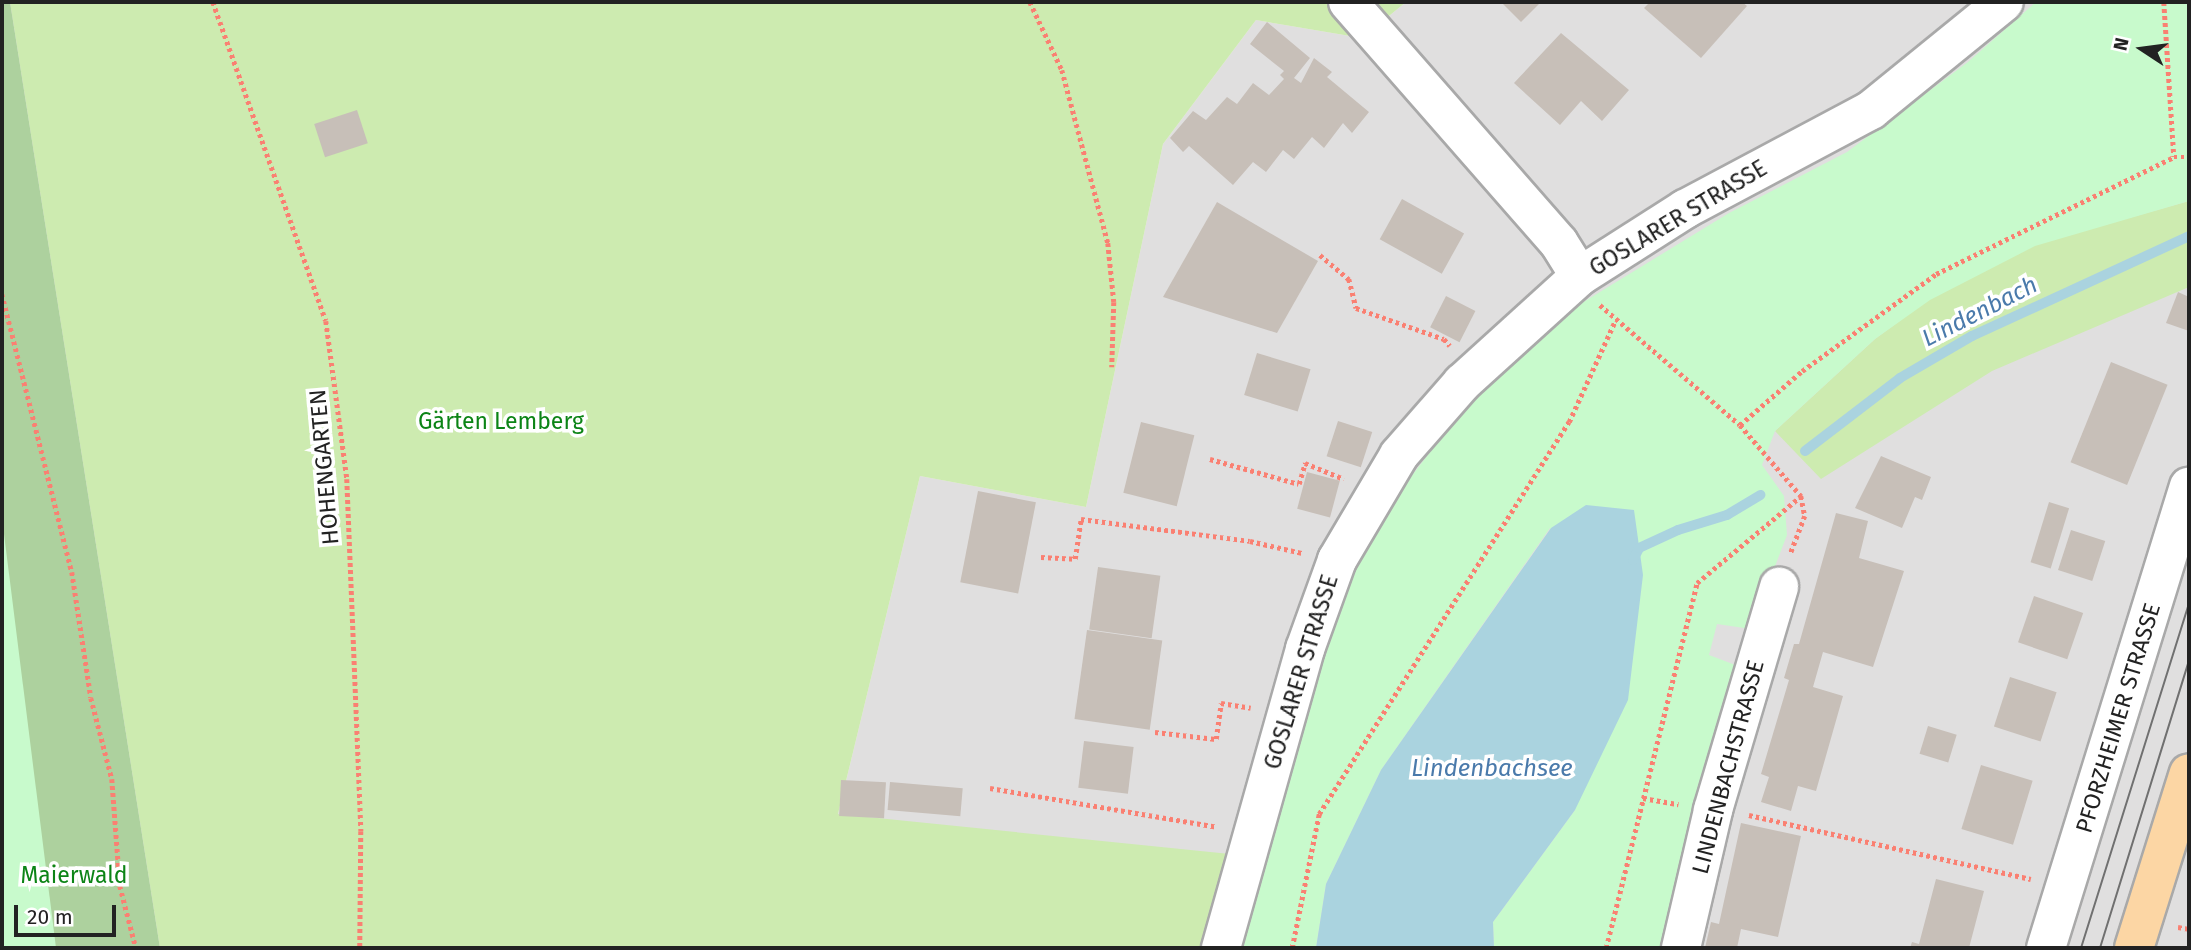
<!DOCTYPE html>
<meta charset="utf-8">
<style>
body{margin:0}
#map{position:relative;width:2191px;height:950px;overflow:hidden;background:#f2efe9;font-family:"Fira Sans",sans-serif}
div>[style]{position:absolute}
.residential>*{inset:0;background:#e0dfdf}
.grass>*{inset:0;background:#cdebb0}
.forest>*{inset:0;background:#add19e}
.park>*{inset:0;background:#c8facc}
.water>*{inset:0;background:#aad3df}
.stream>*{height:10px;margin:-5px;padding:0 5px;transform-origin:5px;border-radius:5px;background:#aad3df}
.building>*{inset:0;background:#c7bfb8;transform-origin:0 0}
.path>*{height:4.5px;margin-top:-2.25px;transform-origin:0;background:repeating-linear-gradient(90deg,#fa8072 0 3.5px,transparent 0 7px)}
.roads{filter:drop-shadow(2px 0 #a9a9a9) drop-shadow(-2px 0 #a9a9a9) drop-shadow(0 2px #a9a9a9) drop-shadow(0 -2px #a9a9a9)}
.minor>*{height:38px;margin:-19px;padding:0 19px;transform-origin:19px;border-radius:19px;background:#fff}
.major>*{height:38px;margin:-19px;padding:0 19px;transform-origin:19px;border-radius:19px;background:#fcd6a4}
.tram>*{height:2px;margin:-1px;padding:0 1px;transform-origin:1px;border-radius:1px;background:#707070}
span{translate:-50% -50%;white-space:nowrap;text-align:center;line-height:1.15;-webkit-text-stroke:7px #fff;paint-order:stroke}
.street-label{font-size:23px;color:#222}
.park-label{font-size:23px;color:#0c8416}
.water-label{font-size:24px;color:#4a7aab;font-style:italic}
.frame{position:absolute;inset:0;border:4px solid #222;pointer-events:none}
.north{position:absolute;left:2107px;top:14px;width:70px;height:70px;-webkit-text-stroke:5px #fff;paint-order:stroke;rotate:283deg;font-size:19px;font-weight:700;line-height:28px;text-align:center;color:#222}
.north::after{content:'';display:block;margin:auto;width:24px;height:32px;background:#222;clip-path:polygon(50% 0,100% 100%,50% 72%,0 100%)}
.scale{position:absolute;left:14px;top:905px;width:102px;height:32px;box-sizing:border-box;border:4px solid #222;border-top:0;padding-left:9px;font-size:21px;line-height:24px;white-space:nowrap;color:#222;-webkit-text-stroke:5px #fff;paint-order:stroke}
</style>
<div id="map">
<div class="residential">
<div style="clip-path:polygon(1406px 2px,2189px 2px,2189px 948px,1213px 948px,838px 814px,920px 476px,1086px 507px,1163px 144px,1256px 20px,1362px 38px)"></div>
</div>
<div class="grass">
<div style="clip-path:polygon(10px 2px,1406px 2px,1362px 38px,1256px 20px,1163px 144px,1086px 507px,920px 476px,838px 814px,1230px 854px,1213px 948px,160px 948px)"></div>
<div style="clip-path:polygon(2189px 201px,2189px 287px,1992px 371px,1821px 479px,1775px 431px,1875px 339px,1928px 300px,2033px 245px)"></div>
</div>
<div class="forest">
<div style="clip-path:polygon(2px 2px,10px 2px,160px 948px,2px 948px)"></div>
</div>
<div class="park">
<div style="clip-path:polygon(2036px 2px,2189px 2px,2189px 201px,2035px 246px,1930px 300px,1875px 339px,1775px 431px,1762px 465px,1784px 496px,1787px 535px,1751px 629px,1717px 624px,1709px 655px,1738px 666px,1669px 948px,1494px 948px,1493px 922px,1575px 810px,1550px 528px,1381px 770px,1326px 884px,1316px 948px,1231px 948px,1346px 562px,1494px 368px,1559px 317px,1729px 213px,1847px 152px,1968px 62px)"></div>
<div style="clip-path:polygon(2px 518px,56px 948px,2px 948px)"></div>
</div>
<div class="water">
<div style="clip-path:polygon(1586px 505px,1634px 510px,1643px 575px,1628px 700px,1575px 810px,1493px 922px,1494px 948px,1316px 948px,1326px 884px,1381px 770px,1551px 528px)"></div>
</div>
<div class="stream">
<div style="left:1805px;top:451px;width:120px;rotate:-37.5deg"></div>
<div style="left:1900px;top:378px;width:83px;rotate:-30.3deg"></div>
<div style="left:1972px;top:336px;width:239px;rotate:-24.7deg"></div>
<div style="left:1633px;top:560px;width:13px;rotate:-63deg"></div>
<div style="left:1639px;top:548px;width:43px;rotate:-24.8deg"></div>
<div style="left:1678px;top:530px;width:51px;rotate:-17deg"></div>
<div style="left:1727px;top:515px;width:39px;rotate:-31deg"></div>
</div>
<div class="building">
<div style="clip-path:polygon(1501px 2px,1541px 2px,1521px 22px)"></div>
<div style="clip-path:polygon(1650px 2px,1742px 2px,1747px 6px,1701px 58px,1644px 8px)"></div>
<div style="clip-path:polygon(1267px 22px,1310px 58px,1294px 78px,1301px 83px,1314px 58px,1332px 72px,1327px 77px,1369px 112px,1352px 133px,1343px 123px,1324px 148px,1312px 137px,1294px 159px,1283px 150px,1266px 172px,1253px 162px,1233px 185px,1189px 146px,1183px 152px,1170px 138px,1193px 111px,1206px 120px,1227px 97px,1237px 104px,1253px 83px,1269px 95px,1284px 79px,1280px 75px,1284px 71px,1250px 44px)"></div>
<div style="clip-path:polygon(1561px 33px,1629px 90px,1602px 121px,1581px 101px,1560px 125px,1514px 83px)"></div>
<div style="left:357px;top:110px;width:35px;height:45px;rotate:72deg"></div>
<div style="left:1402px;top:199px;width:71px;height:46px;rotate:29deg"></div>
<div style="clip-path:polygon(1217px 202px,1318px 261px,1277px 333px,1163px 297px)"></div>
<div style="clip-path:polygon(2178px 292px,2189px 297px,2189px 331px,2166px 323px)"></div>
<div style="left:1446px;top:296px;width:33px;height:35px;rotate:27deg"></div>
<div style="left:1257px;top:353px;width:56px;height:44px;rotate:17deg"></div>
<div style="left:2111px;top:362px;width:61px;height:108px;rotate:22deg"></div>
<div style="left:1338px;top:421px;width:36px;height:37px;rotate:18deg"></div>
<div style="left:1141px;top:422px;width:55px;height:73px;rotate:14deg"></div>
<div style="clip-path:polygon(1881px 456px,1931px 477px,1922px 500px,1915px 497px,1902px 528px,1855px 508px)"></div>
<div style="left:1307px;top:472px;width:34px;height:38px;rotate:15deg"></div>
<div style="left:978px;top:491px;width:59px;height:93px;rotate:11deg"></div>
<div style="left:2049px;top:502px;width:21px;height:63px;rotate:17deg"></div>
<div style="clip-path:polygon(1836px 513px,1868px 521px,1859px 558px,1904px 571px,1873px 667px,1823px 652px,1813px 687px,1843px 696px,1816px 791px,1798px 786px,1791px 811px,1761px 802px,1769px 777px,1761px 774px,1789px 680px,1784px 678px,1794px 644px,1799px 644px)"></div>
<div style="left:2071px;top:530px;width:36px;height:42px;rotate:18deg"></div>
<div style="left:1098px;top:567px;width:63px;height:63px;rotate:8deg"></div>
<div style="left:2034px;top:596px;width:52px;height:49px;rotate:19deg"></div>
<div style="left:1087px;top:630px;width:76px;height:90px;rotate:8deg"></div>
<div style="left:2010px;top:677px;width:49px;height:52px;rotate:18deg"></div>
<div style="left:1928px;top:726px;width:30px;height:29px;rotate:17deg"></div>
<div style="left:1084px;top:741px;width:50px;height:47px;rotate:7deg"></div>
<div style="left:1981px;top:765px;width:54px;height:67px;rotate:17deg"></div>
<div style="left:841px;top:780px;width:45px;height:36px;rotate:3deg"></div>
<div style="left:890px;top:782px;width:73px;height:28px;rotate:5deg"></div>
<div style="clip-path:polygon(1741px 823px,1801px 836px,1778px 937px,1741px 929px,1737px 948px,1705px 948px,1711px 922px,1719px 924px)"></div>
<div style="clip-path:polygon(1936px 879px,1984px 891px,1969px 948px,1910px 948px,1912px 942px,1919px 944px)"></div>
</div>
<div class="path">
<div style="left:213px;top:2px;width:338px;rotate:70.5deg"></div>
<div style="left:326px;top:321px;width:159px;rotate:82.4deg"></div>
<div style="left:347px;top:479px;width:352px;rotate:87.7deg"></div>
<div style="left:361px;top:831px;width:117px;rotate:90.5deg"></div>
<div style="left:1030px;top:2px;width:75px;rotate:64.8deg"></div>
<div style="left:1062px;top:70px;width:179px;rotate:75.1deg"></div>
<div style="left:1108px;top:243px;width:59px;rotate:84.2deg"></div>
<div style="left:1114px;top:302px;width:65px;rotate:91.8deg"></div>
<div style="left:2164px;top:2px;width:155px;rotate:86.3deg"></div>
<div style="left:1320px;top:255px;width:38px;rotate:40deg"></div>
<div style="left:1349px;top:279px;width:30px;rotate:76deg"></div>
<div style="left:1356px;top:308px;width:93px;rotate:19.4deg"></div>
<div style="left:1444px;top:339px;width:9px;rotate:49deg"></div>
<div style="left:2px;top:294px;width:287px;rotate:75.9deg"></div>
<div style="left:72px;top:572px;width:127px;rotate:81.4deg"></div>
<div style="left:91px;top:698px;width:84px;rotate:75.5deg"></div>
<div style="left:112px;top:779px;width:107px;rotate:85.7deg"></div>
<div style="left:120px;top:886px;width:64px;rotate:75.5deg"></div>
<div style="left:1600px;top:305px;width:184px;rotate:40.6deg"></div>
<div style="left:1740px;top:425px;width:94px;rotate:49.3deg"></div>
<div style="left:1801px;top:496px;width:20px;rotate:79deg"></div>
<div style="left:1805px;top:516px;width:40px;rotate:111deg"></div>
<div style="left:1740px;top:425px;width:82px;rotate:-41.1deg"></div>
<div style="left:1802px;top:371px;width:165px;rotate:-35.9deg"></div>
<div style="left:1936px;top:274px;width:265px;rotate:-26.2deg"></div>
<div style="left:2174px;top:157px;width:15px"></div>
<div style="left:1210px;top:459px;width:92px;rotate:15.7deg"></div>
<div style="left:1299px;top:484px;width:22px;rotate:-74deg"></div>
<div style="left:1305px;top:463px;width:42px;rotate:22.3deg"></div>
<div style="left:1041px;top:557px;width:34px;rotate:3deg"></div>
<div style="left:1075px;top:559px;width:40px;rotate:-81.5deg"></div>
<div style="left:1081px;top:519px;width:170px;rotate:7.4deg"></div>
<div style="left:1250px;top:541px;width:53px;rotate:13deg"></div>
<div style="left:1155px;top:732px;width:61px;rotate:6.5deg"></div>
<div style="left:1216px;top:739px;width:36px;rotate:-82deg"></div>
<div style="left:1221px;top:703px;width:30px;rotate:9deg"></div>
<div style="left:990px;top:788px;width:230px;rotate:9.7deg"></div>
<div style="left:1643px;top:798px;width:36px;rotate:10deg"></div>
<div style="left:1749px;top:815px;width:289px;rotate:12.8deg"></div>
<div style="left:2178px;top:927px;width:11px;rotate:10deg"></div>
<div style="left:1292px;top:948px;width:137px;rotate:-78.6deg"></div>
<div style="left:1319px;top:814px;width:465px;rotate:-57.5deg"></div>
<div style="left:1569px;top:422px;width:111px;rotate:-65.5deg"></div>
<div style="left:1606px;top:948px;width:376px;rotate:-76deg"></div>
<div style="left:1697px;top:583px;width:136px;rotate:-39.9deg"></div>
</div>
<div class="roads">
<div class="minor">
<div style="left:1348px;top:2px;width:320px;rotate:48.8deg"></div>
<div style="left:1559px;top:243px;width:39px;rotate:58deg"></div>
<div style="left:1221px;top:948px;width:311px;rotate:-74.3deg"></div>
<div style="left:1305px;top:649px;width:95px;rotate:-70.2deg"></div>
<div style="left:1337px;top:560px;width:122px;rotate:-59.4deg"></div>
<div style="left:1399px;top:455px;width:96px;rotate:-48.8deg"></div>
<div style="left:1462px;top:383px;width:159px;rotate:-42.2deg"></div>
<div style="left:1580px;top:276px;width:125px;rotate:-32.5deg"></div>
<div style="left:1685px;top:209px;width:211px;rotate:-28deg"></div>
<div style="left:1871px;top:110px;width:171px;rotate:-39.1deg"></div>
<div style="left:1681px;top:948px;width:142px;rotate:-76.9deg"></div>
<div style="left:1713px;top:810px;width:233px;rotate:-73.5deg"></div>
<div style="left:2046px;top:948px;width:483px;rotate:-72.8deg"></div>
</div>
<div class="major">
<div style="left:2134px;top:948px;width:183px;rotate:-72.6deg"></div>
</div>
</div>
<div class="tram">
<div style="left:2081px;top:948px;width:361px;rotate:-72.6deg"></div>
<div style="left:2100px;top:948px;width:300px;rotate:-72.8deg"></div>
</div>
<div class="street-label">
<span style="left:1678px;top:218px;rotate:-31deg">GOSLARER STRASSE</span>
<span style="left:324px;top:467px;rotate:-95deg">HOHENGARTEN</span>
<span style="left:1301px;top:672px;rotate:-73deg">GOSLARER STRASSE</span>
<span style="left:2118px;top:718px;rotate:-73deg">PFORZHEIMER STRASSE</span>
<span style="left:1728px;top:767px;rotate:-75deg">LINDENBACHSTRASSE</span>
</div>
<div class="park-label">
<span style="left:501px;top:421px">Gärten Lemberg</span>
<span style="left:74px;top:875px">Maierwald</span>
</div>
<div class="water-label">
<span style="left:1980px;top:312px;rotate:-27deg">Lindenbach</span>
<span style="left:1492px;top:769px">Lindenbachsee</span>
</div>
<div class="frame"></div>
<div class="north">N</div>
<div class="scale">20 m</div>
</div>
